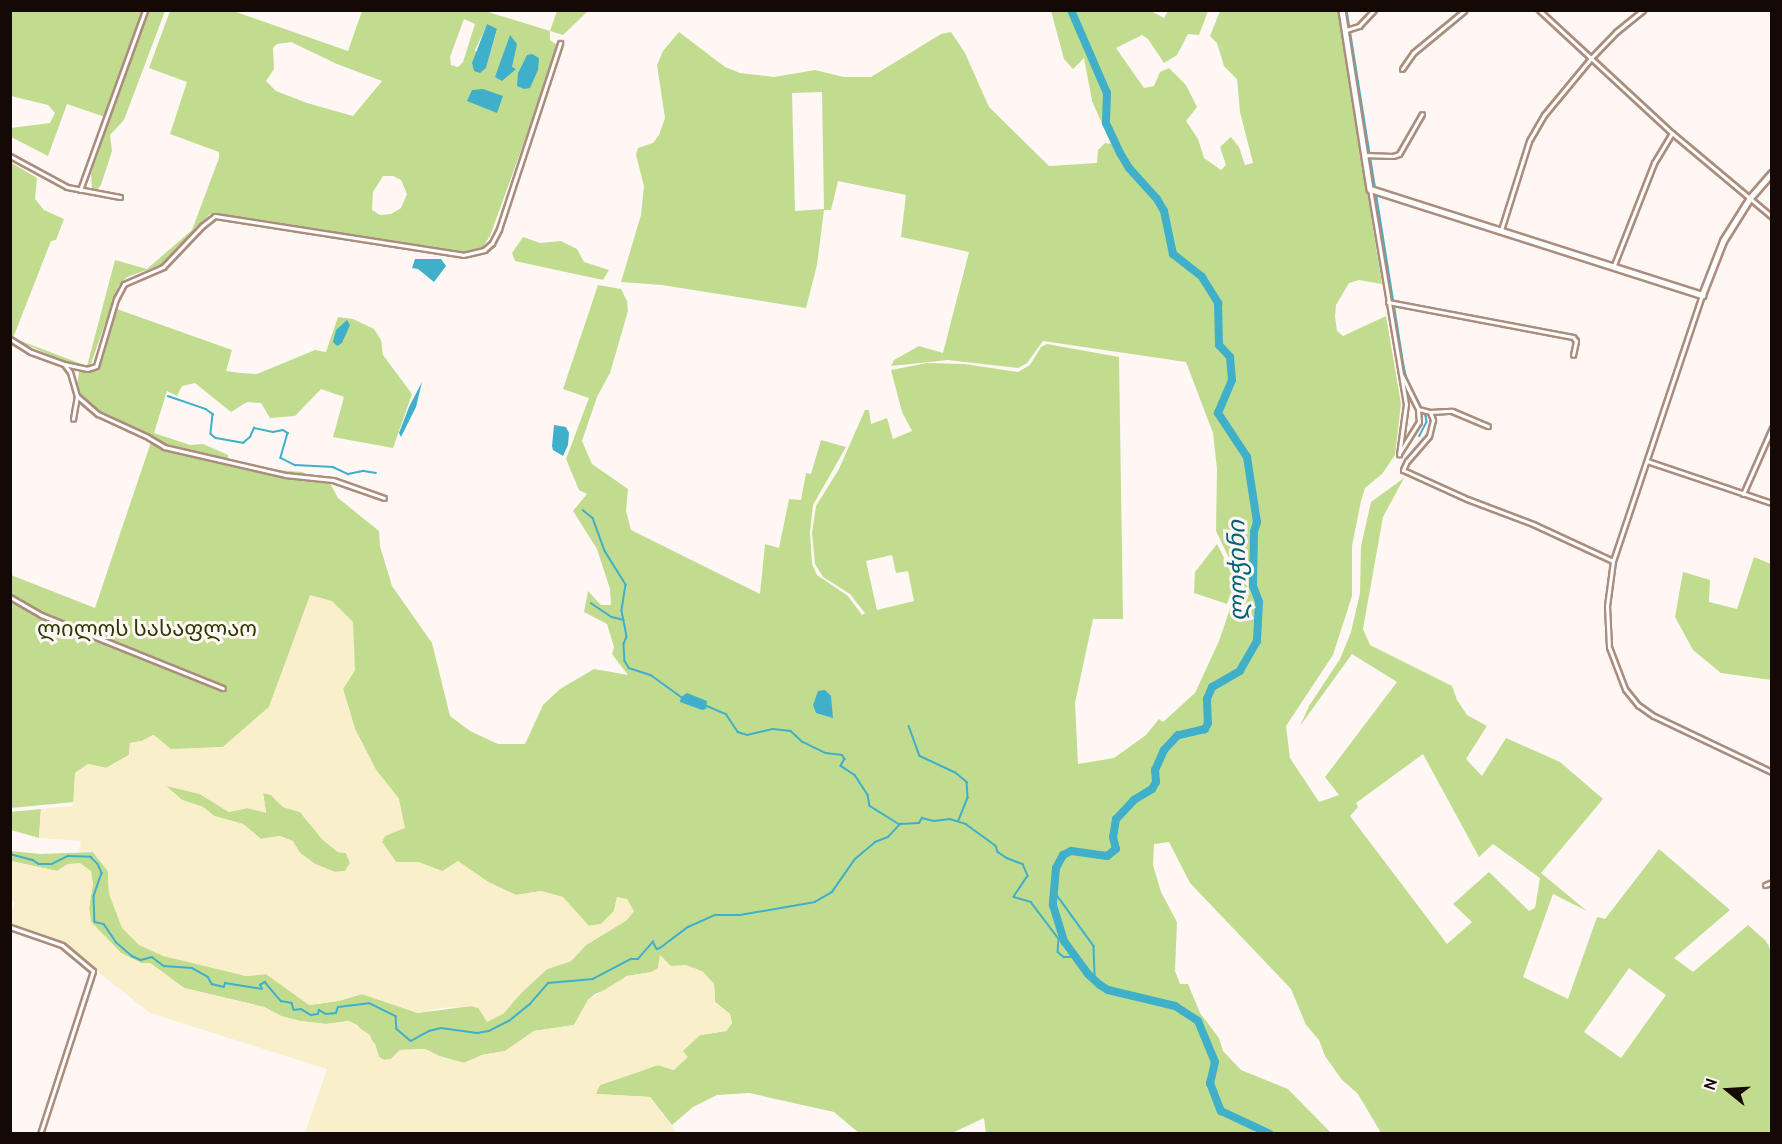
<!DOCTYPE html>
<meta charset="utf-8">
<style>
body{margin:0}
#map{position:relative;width:1782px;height:1144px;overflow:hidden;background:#fef7f4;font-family:Cabin,"Noto Sans Georgian",sans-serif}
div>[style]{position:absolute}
.green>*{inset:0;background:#c2dc8f}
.sand>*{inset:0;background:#f9efca}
.water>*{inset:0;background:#40afc9}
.stream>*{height:1.5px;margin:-0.75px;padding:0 0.75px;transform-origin:0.75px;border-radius:0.75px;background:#40afc9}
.river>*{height:8px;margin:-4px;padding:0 4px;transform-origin:4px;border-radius:4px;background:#40afc9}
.roads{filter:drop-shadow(2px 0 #ab8d7d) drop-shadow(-2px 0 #ab8d7d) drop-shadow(0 2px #ab8d7d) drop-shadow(0 -2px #ab8d7d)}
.minor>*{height:3px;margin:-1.5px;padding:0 1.5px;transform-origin:1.5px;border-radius:1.5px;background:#fff}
.tertiary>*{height:4.5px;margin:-2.25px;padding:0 2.25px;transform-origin:2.25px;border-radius:2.25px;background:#fff}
span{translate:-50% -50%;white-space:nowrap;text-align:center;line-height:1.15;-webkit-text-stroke:6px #fef7f4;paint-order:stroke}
.park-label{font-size:22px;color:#2d3b01}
.water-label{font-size:24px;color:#016274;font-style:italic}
.frame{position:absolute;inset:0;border:12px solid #140905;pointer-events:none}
.north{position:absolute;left:1698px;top:1060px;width:60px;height:60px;-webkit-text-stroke:4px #fef7f4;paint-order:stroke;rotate:288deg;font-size:16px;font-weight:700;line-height:24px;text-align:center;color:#140905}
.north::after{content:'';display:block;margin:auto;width:21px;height:27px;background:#140905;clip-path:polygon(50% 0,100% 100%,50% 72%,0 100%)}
</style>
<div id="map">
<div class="green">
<div style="clip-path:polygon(10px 11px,143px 11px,105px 117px,67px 104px,48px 156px,11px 137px,11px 128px,50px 123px,55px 113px,48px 105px,11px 96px)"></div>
<div style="clip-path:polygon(147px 11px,165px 11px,124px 120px,110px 135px,112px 151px,101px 185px,96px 191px,92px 189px,91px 174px)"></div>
<div style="clip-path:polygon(evenodd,170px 11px,233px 11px,348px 51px,362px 11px,485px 11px,550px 31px,557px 11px,588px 11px,563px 35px,550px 31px,550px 40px,557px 45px,532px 120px,490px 236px,482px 248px,463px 252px,210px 214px,163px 264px,127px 277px,118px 286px,91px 364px,87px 366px,66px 362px,11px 338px,10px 162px,37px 178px,35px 199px,44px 210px,64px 219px,56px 240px,51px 241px,13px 338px,87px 366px,115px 260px,147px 269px,192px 230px,219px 158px,219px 152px,170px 134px,187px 82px,149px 68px,170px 11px,464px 19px,475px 24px,463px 62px,458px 67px,451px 65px,450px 57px,464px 19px,170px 11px,487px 25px,497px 30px,486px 68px,475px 50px,487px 25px,170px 11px,291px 42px,337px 64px,382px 81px,353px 116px,307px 103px,276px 91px,266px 81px,274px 69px,273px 48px,277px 44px,291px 42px,170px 11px,383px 176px,393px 176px,401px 180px,407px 194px,401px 208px,391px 214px,380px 215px,372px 210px,373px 192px,383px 176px)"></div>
<div style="clip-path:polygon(evenodd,1051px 11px,1151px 11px,1164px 18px,1168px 11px,1208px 11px,1199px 35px,1188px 34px,1177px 55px,1164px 63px,1148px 39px,1142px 35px,1116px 48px,1144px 88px,1154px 86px,1160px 72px,1169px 68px,1186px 85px,1197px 107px,1186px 121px,1198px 139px,1204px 158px,1221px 170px,1226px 165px,1220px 147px,1231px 137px,1239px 147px,1245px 165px,1253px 163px,1240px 112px,1237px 79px,1224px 66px,1217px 43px,1210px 36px,1220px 11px,1338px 11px,1382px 284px,1359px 280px,1349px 283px,1336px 305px,1335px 316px,1337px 331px,1343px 336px,1386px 316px,1401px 404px,1395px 455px,1382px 474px,1365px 488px,1361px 501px,1352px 546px,1352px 596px,1333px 655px,1286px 726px,1290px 758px,1319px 802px,1339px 795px,1325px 777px,1397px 682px,1352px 654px,1300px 726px,1309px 706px,1340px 659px,1351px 632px,1360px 593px,1361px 546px,1371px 502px,1404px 478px,1383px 517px,1363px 629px,1370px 645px,1452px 686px,1457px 700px,1467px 715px,1487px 726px,1466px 759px,1482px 776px,1506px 738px,1560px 762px,1603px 799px,1541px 873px,1587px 911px,1553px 894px,1523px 977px,1568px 999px,1597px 917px,1605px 919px,1659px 849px,1730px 910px,1674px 958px,1693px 972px,1748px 925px,1766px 941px,1771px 951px,1771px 1133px,1381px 1133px,1358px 1094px,1342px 1080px,1325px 1056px,1319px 1040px,1306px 1025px,1291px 989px,1190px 883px,1169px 842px,1154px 844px,1153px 865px,1161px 892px,1177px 922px,1175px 971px,1180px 984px,1188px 984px,1200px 1013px,1219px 1038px,1223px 1051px,1241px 1070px,1288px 1089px,1331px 1133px,986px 1134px,984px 1118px,952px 1133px,859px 1133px,834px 1112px,749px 1093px,717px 1095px,693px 1107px,672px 1125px,650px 1097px,595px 1094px,600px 1085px,658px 1065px,674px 1070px,682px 1051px,700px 1035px,726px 1031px,732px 1023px,730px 1014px,715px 1002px,714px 984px,703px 972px,694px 968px,671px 966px,659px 961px,658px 968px,652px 972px,627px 976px,613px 987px,595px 994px,588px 1000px,574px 1025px,534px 1031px,505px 1051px,482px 1055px,464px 1063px,439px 1056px,425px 1049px,400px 1050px,391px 1059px,384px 1060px,379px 1057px,375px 1044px,357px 1025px,349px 1021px,326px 1024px,300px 1021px,281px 1016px,264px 1007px,184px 988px,150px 963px,141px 963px,121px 953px,91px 922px,89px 908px,93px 883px,68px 864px,57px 871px,11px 861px,11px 851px,40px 854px,93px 852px,108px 871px,109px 894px,189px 961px,246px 976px,266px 974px,310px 1005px,338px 1001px,362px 994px,418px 1013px,471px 1006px,503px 1014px,521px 993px,547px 969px,571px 961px,586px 945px,627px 920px,617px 897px,614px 911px,601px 924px,589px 926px,562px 897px,541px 891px,516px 895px,490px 883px,442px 871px,418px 862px,396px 862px,382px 842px,399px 799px,376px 770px,355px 729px,343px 689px,355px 670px,311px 595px,269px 707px,223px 747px,171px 750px,153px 735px,142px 741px,130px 743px,129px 755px,106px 768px,88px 764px,75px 773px,74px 802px,11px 808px,11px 599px,69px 629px,72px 623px,40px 612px,11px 594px,11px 575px,95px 608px,152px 439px,141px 430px,94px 409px,86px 403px,77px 386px,79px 372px,95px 369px,100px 361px,114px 308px,232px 350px,226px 371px,241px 373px,257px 374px,315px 350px,326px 352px,338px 317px,353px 319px,374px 329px,381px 340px,383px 355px,412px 394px,393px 448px,333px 437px,344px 397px,321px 389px,295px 416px,270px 418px,261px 403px,247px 402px,231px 412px,195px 383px,182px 386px,177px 396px,167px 391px,154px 433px,190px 445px,203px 444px,228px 455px,228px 460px,277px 470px,302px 472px,330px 483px,338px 498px,379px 531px,380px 546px,392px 586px,432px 643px,450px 716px,470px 731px,498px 744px,525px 744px,543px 705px,560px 689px,594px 669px,628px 675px,612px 654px,614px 647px,607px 624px,584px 612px,588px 591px,601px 605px,611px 605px,610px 589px,597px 549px,573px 511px,587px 494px,579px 490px,566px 459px,589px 398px,563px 389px,598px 285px,621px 289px,627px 301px,628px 311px,610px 373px,597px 397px,582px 441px,592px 464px,628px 489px,626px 511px,631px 530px,760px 594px,765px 544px,779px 548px,789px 499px,801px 500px,806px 473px,811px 474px,821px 440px,846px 447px,813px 505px,810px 532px,812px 564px,817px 575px,848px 596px,862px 615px,865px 613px,850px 594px,823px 577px,815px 564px,812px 533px,816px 506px,839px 469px,865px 410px,869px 410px,871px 424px,887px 418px,893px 439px,912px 431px,902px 412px,891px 370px,927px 363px,964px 364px,1018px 372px,1030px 365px,1041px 347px,1047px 344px,1119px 357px,1123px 619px,1093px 619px,1075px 703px,1078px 764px,1114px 758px,1146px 735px,1159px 719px,1163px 722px,1195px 693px,1219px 641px,1238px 585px,1237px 575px,1216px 531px,1217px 469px,1213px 433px,1186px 362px,1043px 341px,1027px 363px,1018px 368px,948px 360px,891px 366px,894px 360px,919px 346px,943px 353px,969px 252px,901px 237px,906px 195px,838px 181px,831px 210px,824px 210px,817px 265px,806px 308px,662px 285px,621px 282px,641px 215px,644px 186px,636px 155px,638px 148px,653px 143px,659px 135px,665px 118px,657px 65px,663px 51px,679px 32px,725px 67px,740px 73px,774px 77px,815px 70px,844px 77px,871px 77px,941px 34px,951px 32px,965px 53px,989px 107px,1049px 166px,1097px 163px,1098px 150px,1105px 143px,1111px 144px,1092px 101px,1084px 58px,1073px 69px,1064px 59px,1051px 11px,822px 92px,824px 209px,795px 211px,792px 93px,822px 92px,1051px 11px,892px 555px,896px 573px,908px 571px,914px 601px,877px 610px,866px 561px,892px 555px,1051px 11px,1423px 754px,1479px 857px,1493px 844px,1540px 878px,1535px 908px,1529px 911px,1489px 872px,1453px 904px,1472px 922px,1447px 944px,1350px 816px,1358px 807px,1356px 803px,1423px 754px,1051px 11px,1629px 968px,1666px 995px,1621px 1058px,1584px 1032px,1629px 968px)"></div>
<div style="clip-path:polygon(523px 237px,540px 243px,561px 241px,577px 249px,584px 262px,609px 270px,603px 280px,515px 261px,512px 253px)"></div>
<div style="clip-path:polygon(1217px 544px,1234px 577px,1235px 583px,1227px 604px,1194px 593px,1195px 572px)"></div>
<div style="clip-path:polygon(1754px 557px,1771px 564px,1771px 680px,1721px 673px,1693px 650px,1675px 617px,1683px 572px,1710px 580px,1709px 602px,1737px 609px)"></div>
<div style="clip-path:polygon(165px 785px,200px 794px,229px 812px,247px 808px,266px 812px,263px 793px,271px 795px,283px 807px,300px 812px,323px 840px,338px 852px,346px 853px,350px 863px,345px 871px,335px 872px,315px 864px,300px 853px,292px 841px,280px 836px,261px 839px,243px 824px,214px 816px,203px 807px,182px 800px)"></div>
<div style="clip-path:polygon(41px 809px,39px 838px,11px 830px,10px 812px)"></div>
</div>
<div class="sand">
<div style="clip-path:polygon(evenodd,310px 595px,332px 601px,353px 622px,355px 670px,343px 689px,355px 729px,376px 770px,399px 799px,405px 828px,385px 836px,382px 842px,396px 862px,418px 862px,442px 871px,458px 861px,490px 883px,515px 895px,541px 891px,563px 897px,589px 926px,601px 924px,614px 911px,617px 897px,627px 899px,634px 911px,627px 920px,586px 945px,571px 961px,547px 969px,521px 993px,503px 1014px,487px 1022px,477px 1006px,440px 1008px,418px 1013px,362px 994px,338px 1001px,309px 1005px,266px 974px,246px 976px,163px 956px,139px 945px,122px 928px,109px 894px,108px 871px,93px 852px,79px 851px,81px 841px,39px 838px,41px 809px,73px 806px,75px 774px,88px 764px,106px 768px,129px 755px,130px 743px,142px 741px,154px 735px,171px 749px,223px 747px,251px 723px,269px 707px,310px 595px,166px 786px,200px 794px,229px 812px,247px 808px,266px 813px,263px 793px,271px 795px,283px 807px,300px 812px,323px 840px,338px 852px,346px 853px,350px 863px,345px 871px,335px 872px,315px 864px,300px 853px,293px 841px,280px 836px,261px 839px,243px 824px,214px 816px,203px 807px,182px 800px,166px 786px)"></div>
<div style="clip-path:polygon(10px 861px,57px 871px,68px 864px,80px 863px,91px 871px,93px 883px,89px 908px,91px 922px,121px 953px,141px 963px,150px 963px,184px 988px,264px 1007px,281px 1016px,300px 1021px,326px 1024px,349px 1021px,370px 1035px,379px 1057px,384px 1060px,391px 1059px,400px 1050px,425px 1049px,439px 1056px,464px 1063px,482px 1055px,505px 1051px,534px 1031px,574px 1025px,588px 1000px,627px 976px,652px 972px,658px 968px,660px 955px,671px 966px,686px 965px,703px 972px,714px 984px,715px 1002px,730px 1014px,732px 1023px,726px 1031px,700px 1035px,683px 1051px,688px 1057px,674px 1070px,658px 1065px,600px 1085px,596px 1094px,650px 1097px,677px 1133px,305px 1133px,327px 1069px,150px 1013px,97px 971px,94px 971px,82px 957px,62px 942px,11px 925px,11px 915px,15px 903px,11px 899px)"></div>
</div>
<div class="water">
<div style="clip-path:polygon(487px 24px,497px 29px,486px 68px,480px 73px,474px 71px,472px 63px)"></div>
<div style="clip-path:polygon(510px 35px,517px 44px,512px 67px,516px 69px,502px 81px,495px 77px)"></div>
<div style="clip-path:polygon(532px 54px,539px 58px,538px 70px,530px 88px,524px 89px,517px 86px,518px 73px,527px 55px)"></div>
<div style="clip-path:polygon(483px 89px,503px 96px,497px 113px,467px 101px,472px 90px)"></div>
<div style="clip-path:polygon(415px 259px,441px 259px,446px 266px,434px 282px,418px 269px,412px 268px)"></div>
<div style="clip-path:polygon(347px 320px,350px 325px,342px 343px,337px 346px,333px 342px,336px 330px)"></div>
<div style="clip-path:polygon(422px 382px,416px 407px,401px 437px,399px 433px,409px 407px)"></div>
<div style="clip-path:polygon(554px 425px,566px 427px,569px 433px,568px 445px,563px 456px,553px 450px,552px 446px)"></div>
<div style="clip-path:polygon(825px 690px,831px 696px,833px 718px,816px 713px,813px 705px,818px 691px)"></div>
<div style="clip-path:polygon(687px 693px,707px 701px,706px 709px,702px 710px,680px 702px,681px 697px)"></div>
</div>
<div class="stream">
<div style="left:1347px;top:10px;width:361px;rotate:80.9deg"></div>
<div style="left:1404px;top:366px;width:13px;rotate:77deg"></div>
<div style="left:1407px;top:379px;width:42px;rotate:62.8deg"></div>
<div style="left:1426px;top:416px;width:6px;rotate:81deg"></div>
<div style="left:1427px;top:422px;width:16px;rotate:117deg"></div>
<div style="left:168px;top:396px;width:40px;rotate:18.9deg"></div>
<div style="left:206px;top:409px;width:9px;rotate:36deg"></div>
<div style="left:213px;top:414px;width:20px;rotate:96deg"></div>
<div style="left:211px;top:434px;width:6px;rotate:39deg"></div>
<div style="left:216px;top:438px;width:27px;rotate:10deg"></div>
<div style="left:243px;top:443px;width:9px;rotate:-41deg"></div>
<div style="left:250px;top:437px;width:10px;rotate:-66deg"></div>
<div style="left:254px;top:428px;width:19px;rotate:12deg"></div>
<div style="left:273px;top:432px;width:10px;rotate:-11deg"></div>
<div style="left:283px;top:430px;width:6px;rotate:31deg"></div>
<div style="left:288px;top:433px;width:26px;rotate:106deg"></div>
<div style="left:281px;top:458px;width:16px;rotate:27deg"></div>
<div style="left:295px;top:465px;width:38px;rotate:3deg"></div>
<div style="left:333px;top:467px;width:17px;rotate:25deg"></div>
<div style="left:348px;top:474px;width:16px;rotate:-11deg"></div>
<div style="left:364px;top:471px;width:12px;rotate:9deg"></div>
<div style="left:583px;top:510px;width:13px;rotate:39deg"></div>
<div style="left:593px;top:518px;width:35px;rotate:70deg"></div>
<div style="left:605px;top:551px;width:40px;rotate:58deg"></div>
<div style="left:626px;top:585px;width:26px;rotate:99deg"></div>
<div style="left:622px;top:611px;width:26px;rotate:79deg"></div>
<div style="left:627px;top:637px;width:8px;rotate:113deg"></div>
<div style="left:624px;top:644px;width:17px;rotate:87deg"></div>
<div style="left:625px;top:661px;width:8px;rotate:60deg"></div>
<div style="left:629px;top:668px;width:23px;rotate:18deg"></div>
<div style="left:651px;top:675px;width:37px;rotate:36deg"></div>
<div style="left:591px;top:603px;width:25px;rotate:34deg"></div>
<div style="left:612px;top:617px;width:12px;rotate:14deg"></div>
<div style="left:707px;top:706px;width:21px;rotate:23deg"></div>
<div style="left:726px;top:714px;width:22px;rotate:56deg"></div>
<div style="left:738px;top:732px;width:9px;rotate:18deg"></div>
<div style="left:747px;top:735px;width:27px;rotate:-13deg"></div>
<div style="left:773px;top:729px;width:18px;rotate:6deg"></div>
<div style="left:791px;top:731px;width:16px;rotate:43deg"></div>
<div style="left:803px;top:742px;width:25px;rotate:26deg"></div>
<div style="left:826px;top:753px;width:16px;rotate:7deg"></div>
<div style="left:842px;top:755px;width:5px;rotate:53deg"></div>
<div style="left:845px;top:759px;width:8px;rotate:120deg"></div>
<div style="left:841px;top:766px;width:17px;rotate:33deg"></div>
<div style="left:855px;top:775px;width:24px;rotate:57deg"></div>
<div style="left:868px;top:795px;width:11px;rotate:80deg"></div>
<div style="left:870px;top:806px;width:34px;rotate:32deg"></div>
<div style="left:909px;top:726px;width:32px;rotate:70deg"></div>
<div style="left:920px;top:756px;width:38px;rotate:25deg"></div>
<div style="left:955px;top:772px;width:16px;rotate:40deg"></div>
<div style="left:967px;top:782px;width:16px;rotate:86deg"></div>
<div style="left:968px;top:798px;width:24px;rotate:112deg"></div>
<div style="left:10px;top:854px;width:24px;rotate:15deg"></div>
<div style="left:33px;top:860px;width:7px;rotate:34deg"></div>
<div style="left:39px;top:864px;width:13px"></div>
<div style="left:52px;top:864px;width:18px;rotate:-27deg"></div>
<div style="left:68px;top:856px;width:23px;rotate:2deg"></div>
<div style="left:91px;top:857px;width:10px;rotate:45deg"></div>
<div style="left:98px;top:864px;width:10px;rotate:66deg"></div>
<div style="left:102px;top:873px;width:24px;rotate:109deg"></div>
<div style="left:94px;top:896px;width:26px;rotate:88deg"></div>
<div style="left:95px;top:922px;width:9px;rotate:13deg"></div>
<div style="left:104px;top:924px;width:22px;rotate:56deg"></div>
<div style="left:116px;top:942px;width:21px;rotate:41deg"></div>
<div style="left:132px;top:956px;width:10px;rotate:24deg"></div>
<div style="left:141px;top:960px;width:11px;rotate:-15deg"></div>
<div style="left:152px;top:957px;width:15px;rotate:37deg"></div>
<div style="left:164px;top:966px;width:28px;rotate:4deg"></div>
<div style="left:192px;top:968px;width:18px;rotate:29deg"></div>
<div style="left:208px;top:977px;width:8px;rotate:60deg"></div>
<div style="left:212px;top:984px;width:12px;rotate:14deg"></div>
<div style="left:224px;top:987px;width:4px;rotate:-76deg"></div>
<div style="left:225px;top:983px;width:37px;rotate:9deg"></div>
<div style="left:262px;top:989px;width:4px;rotate:-117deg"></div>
<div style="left:260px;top:985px;width:6px;rotate:-31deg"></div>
<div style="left:265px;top:982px;width:25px;rotate:50deg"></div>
<div style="left:281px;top:1001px;width:11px;rotate:10deg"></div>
<div style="left:292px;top:1003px;width:7px;rotate:74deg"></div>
<div style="left:294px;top:1010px;width:7px;rotate:-8deg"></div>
<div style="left:301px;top:1009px;width:12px;rotate:31deg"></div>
<div style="left:311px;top:1015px;width:7px;rotate:-8deg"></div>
<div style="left:318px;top:1014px;width:4px;rotate:-76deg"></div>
<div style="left:319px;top:1010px;width:8px;rotate:30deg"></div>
<div style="left:326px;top:1014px;width:10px;rotate:-6deg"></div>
<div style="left:336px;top:1013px;width:6px;rotate:-72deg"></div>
<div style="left:338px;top:1007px;width:31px;rotate:-7deg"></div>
<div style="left:369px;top:1003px;width:30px;rotate:26deg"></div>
<div style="left:396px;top:1016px;width:13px;rotate:86deg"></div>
<div style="left:397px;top:1029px;width:18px;rotate:41deg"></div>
<div style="left:411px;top:1041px;width:21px;rotate:-29deg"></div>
<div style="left:429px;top:1031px;width:12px;rotate:-14deg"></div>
<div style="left:441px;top:1028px;width:36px;rotate:8deg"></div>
<div style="left:477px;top:1033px;width:12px;rotate:-9deg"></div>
<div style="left:489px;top:1031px;width:22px;rotate:-27deg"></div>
<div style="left:509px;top:1021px;width:27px;rotate:-39deg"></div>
<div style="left:530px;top:1004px;width:28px;rotate:-49deg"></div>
<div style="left:548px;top:983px;width:45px;rotate:-5.1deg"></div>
<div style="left:593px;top:979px;width:43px;rotate:-27.8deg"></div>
<div style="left:631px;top:959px;width:7px"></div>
<div style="left:638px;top:959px;width:23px;rotate:-49deg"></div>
<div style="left:653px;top:942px;width:8px;rotate:60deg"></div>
<div style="left:657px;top:949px;width:3px;rotate:-18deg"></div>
<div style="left:660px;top:948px;width:35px;rotate:-37deg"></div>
<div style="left:688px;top:927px;width:30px;rotate:-24deg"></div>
<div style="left:715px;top:915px;width:25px"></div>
<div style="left:740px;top:915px;width:76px;rotate:-9.8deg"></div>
<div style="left:815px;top:902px;width:20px;rotate:-30deg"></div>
<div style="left:832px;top:892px;width:40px;rotate:-55.1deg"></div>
<div style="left:855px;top:859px;width:26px;rotate:-40deg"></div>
<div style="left:875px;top:842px;width:14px;rotate:-21deg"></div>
<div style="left:888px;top:837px;width:18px;rotate:-47deg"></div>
<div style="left:900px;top:824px;width:19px;rotate:-3deg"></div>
<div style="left:919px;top:823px;width:6px;rotate:-59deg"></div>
<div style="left:922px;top:818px;width:12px;rotate:14deg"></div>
<div style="left:934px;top:821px;width:16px;rotate:-7deg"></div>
<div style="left:950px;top:819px;width:17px;rotate:17deg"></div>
<div style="left:966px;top:824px;width:37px;rotate:36deg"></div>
<div style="left:996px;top:846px;width:6px;rotate:72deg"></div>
<div style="left:998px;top:852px;width:11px;rotate:34deg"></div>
<div style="left:1007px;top:858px;width:17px;rotate:21deg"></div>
<div style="left:1023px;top:864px;width:13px;rotate:67deg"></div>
<div style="left:1028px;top:876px;width:25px;rotate:124deg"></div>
<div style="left:1014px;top:897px;width:18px;rotate:16deg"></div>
<div style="left:1031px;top:902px;width:46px;rotate:52.9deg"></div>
<div style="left:1059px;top:939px;width:13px;rotate:94deg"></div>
<div style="left:1058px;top:952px;width:8px;rotate:40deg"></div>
<div style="left:1064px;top:957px;width:11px"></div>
<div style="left:1054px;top:891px;width:68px;rotate:54deg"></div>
<div style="left:1094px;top:946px;width:35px;rotate:88deg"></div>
</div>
<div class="river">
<div style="left:1071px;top:10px;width:90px;rotate:66.6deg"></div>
<div style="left:1107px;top:93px;width:30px;rotate:92deg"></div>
<div style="left:1106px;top:123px;width:33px;rotate:65deg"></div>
<div style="left:1120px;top:153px;width:17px;rotate:59deg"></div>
<div style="left:1129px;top:168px;width:42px;rotate:47.9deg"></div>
<div style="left:1157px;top:199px;width:14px;rotate:60deg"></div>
<div style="left:1164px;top:211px;width:44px;rotate:78.2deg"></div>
<div style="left:1173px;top:254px;width:37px;rotate:38deg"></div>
<div style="left:1202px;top:277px;width:31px;rotate:58deg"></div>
<div style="left:1218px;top:303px;width:42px;rotate:88.6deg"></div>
<div style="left:1219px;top:345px;width:16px;rotate:47deg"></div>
<div style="left:1230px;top:357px;width:23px;rotate:85deg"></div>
<div style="left:1232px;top:380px;width:36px;rotate:113deg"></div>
<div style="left:1218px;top:413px;width:53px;rotate:56.6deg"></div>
<div style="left:1247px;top:457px;width:66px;rotate:81.3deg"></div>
<div style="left:1257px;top:522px;width:10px;rotate:107deg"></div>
<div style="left:1254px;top:532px;width:54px;rotate:91.1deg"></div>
<div style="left:1253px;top:586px;width:17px;rotate:69deg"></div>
<div style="left:1259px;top:602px;width:39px;rotate:93deg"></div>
<div style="left:1257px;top:641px;width:34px;rotate:120deg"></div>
<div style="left:1240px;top:671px;width:32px;rotate:150deg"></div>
<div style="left:1212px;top:687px;width:13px;rotate:113deg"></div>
<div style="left:1207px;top:699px;width:24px;rotate:88deg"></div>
<div style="left:1208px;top:723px;width:7px;rotate:117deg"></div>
<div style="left:1205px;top:729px;width:28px;rotate:167deg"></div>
<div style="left:1178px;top:735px;width:21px;rotate:133deg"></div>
<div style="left:1164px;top:750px;width:22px;rotate:114deg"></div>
<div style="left:1155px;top:770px;width:12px;rotate:85deg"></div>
<div style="left:1156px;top:782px;width:8px;rotate:120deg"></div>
<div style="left:1152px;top:789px;width:21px;rotate:149deg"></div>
<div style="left:1134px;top:800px;width:26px;rotate:133deg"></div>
<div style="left:1116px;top:819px;width:18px;rotate:99deg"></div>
<div style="left:1113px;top:837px;width:12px;rotate:76deg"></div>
<div style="left:1116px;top:849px;width:11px;rotate:142deg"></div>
<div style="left:1107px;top:856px;width:36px;rotate:-172deg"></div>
<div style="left:1071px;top:851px;width:9px;rotate:153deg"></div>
<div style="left:1063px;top:855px;width:15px;rotate:118deg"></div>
<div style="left:1056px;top:868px;width:37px;rotate:95deg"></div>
<div style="left:1053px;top:905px;width:38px;rotate:73deg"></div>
<div style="left:1064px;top:941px;width:41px;rotate:54deg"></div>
<div style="left:1088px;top:974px;width:16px;rotate:43deg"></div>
<div style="left:1100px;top:985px;width:9px;rotate:32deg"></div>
<div style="left:1108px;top:990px;width:69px;rotate:13.4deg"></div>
<div style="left:1175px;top:1006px;width:27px;rotate:33deg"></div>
<div style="left:1198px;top:1021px;width:44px;rotate:67.5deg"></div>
<div style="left:1215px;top:1062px;width:22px;rotate:103deg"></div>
<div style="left:1210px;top:1083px;width:30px;rotate:69deg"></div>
<div style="left:1221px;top:1111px;width:54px;rotate:25.1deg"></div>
</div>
<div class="roads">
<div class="minor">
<div style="left:1539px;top:10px;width:181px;rotate:42.8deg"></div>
<div style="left:1672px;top:133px;width:131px;rotate:40deg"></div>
<div style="left:1346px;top:30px;width:14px;rotate:-17deg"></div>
<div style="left:1359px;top:26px;width:22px;rotate:-47deg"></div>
<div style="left:1402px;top:69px;width:19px;rotate:-55deg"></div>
<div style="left:1413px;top:53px;width:67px;rotate:-39.6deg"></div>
<div style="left:1364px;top:155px;width:29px;rotate:2deg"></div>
<div style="left:1393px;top:156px;width:6px;rotate:-18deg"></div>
<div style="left:1399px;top:154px;width:46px;rotate:-60.1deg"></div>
<div style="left:10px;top:156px;width:65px;rotate:28.5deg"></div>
<div style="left:67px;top:187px;width:54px;rotate:10.7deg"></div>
<div style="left:1370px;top:189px;width:218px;rotate:80.5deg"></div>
<div style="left:1406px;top:404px;width:51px;rotate:97.8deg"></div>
<div style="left:80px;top:190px;width:191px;rotate:-70.1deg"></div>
<div style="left:1501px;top:230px;width:93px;rotate:-72.5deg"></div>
<div style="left:1529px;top:141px;width:30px;rotate:-60deg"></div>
<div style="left:1544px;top:115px;width:75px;rotate:-50.4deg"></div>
<div style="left:1592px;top:57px;width:35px;rotate:-46deg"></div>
<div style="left:1616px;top:32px;width:35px;rotate:-39deg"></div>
<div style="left:1614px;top:265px;width:110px;rotate:-68.6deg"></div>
<div style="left:1654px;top:163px;width:35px;rotate:-59deg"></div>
<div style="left:1702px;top:295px;width:280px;rotate:108.5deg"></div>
<div style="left:1613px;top:561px;width:45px;rotate:97.6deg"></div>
<div style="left:1607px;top:606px;width:41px;rotate:87.2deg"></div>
<div style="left:1609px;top:647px;width:45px;rotate:69.1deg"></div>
<div style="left:1625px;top:689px;width:21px;rotate:51deg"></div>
<div style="left:1638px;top:705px;width:19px;rotate:35deg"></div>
<div style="left:1654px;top:716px;width:131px;rotate:25.4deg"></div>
<div style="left:1388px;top:302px;width:188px;rotate:10.7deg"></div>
<div style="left:1573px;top:337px;width:5px;rotate:53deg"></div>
<div style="left:1576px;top:341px;width:14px;rotate:102deg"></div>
<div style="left:10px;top:339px;width:25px;rotate:32deg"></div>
<div style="left:31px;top:352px;width:35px;rotate:20deg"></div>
<div style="left:64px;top:364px;width:24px;rotate:12deg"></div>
<div style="left:87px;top:369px;width:9px;rotate:-18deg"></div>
<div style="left:96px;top:366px;width:70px;rotate:-73.4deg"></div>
<div style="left:116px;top:299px;width:17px;rotate:-62deg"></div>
<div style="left:124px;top:284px;width:43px;rotate:-23.6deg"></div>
<div style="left:163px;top:267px;width:57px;rotate:-46.4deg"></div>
<div style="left:202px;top:226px;width:16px;rotate:-38deg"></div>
<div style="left:215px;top:216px;width:251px;rotate:8.9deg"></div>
<div style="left:463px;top:255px;width:22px;rotate:-13deg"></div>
<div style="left:484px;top:250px;width:11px;rotate:-41deg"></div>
<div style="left:492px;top:243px;width:16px;rotate:-63deg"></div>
<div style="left:499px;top:229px;width:196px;rotate:-71.8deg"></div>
<div style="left:64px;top:364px;width:10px;rotate:53deg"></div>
<div style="left:70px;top:372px;width:25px;rotate:74deg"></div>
<div style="left:77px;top:396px;width:23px;rotate:100deg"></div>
<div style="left:1402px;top:376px;width:37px;rotate:64deg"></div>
<div style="left:1418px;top:409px;width:12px;rotate:14deg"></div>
<div style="left:1430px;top:412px;width:9px;rotate:69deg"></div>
<div style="left:1433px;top:420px;width:16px;rotate:104deg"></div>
<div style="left:1429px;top:436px;width:33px;rotate:131deg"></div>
<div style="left:1407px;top:461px;width:10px;rotate:114deg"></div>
<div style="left:1403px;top:470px;width:70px;rotate:24.4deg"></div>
<div style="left:1467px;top:499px;width:71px;rotate:20.7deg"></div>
<div style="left:1533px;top:524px;width:88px;rotate:24.8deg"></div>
<div style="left:77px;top:396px;width:28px;rotate:41deg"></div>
<div style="left:98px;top:414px;width:53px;rotate:24.6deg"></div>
<div style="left:146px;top:436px;width:21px;rotate:31deg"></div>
<div style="left:164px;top:447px;width:124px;rotate:13deg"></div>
<div style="left:285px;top:475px;width:48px;rotate:5.9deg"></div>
<div style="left:333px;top:480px;width:54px;rotate:19.4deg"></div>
<div style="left:1430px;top:412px;width:22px;rotate:-3deg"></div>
<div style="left:1452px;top:411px;width:39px;rotate:23deg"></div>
<div style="left:1400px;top:452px;width:36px;rotate:-58deg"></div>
<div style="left:1419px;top:422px;width:12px;rotate:-95deg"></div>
<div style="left:1647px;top:461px;width:132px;rotate:18.6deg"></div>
<div style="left:1743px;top:494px;width:72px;rotate:-66.3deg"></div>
<div style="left:10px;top:597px;width:36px;rotate:30deg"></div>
<div style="left:41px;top:615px;width:196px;rotate:21.9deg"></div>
<div style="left:1765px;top:885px;width:8px;rotate:-23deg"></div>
<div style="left:10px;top:927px;width:55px;rotate:19.1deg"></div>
<div style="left:62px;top:945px;width:40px;rotate:40deg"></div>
<div style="left:93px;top:971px;width:171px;rotate:108deg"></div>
</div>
<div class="tertiary">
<div style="left:1342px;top:10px;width:181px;rotate:81.1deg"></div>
<div style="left:1370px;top:189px;width:349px;rotate:17.7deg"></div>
<div style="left:1702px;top:295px;width:58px;rotate:-68.7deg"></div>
<div style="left:1723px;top:241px;width:51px;rotate:-57.9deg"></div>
<div style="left:1750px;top:198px;width:33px;rotate:-49deg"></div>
</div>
</div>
<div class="park-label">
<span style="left:147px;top:629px">ლილოს სასაფლაო</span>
</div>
<div class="water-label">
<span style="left:1237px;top:571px;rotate:-91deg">ლოჭინი</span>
</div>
<div class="frame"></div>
<div class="north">N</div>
</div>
